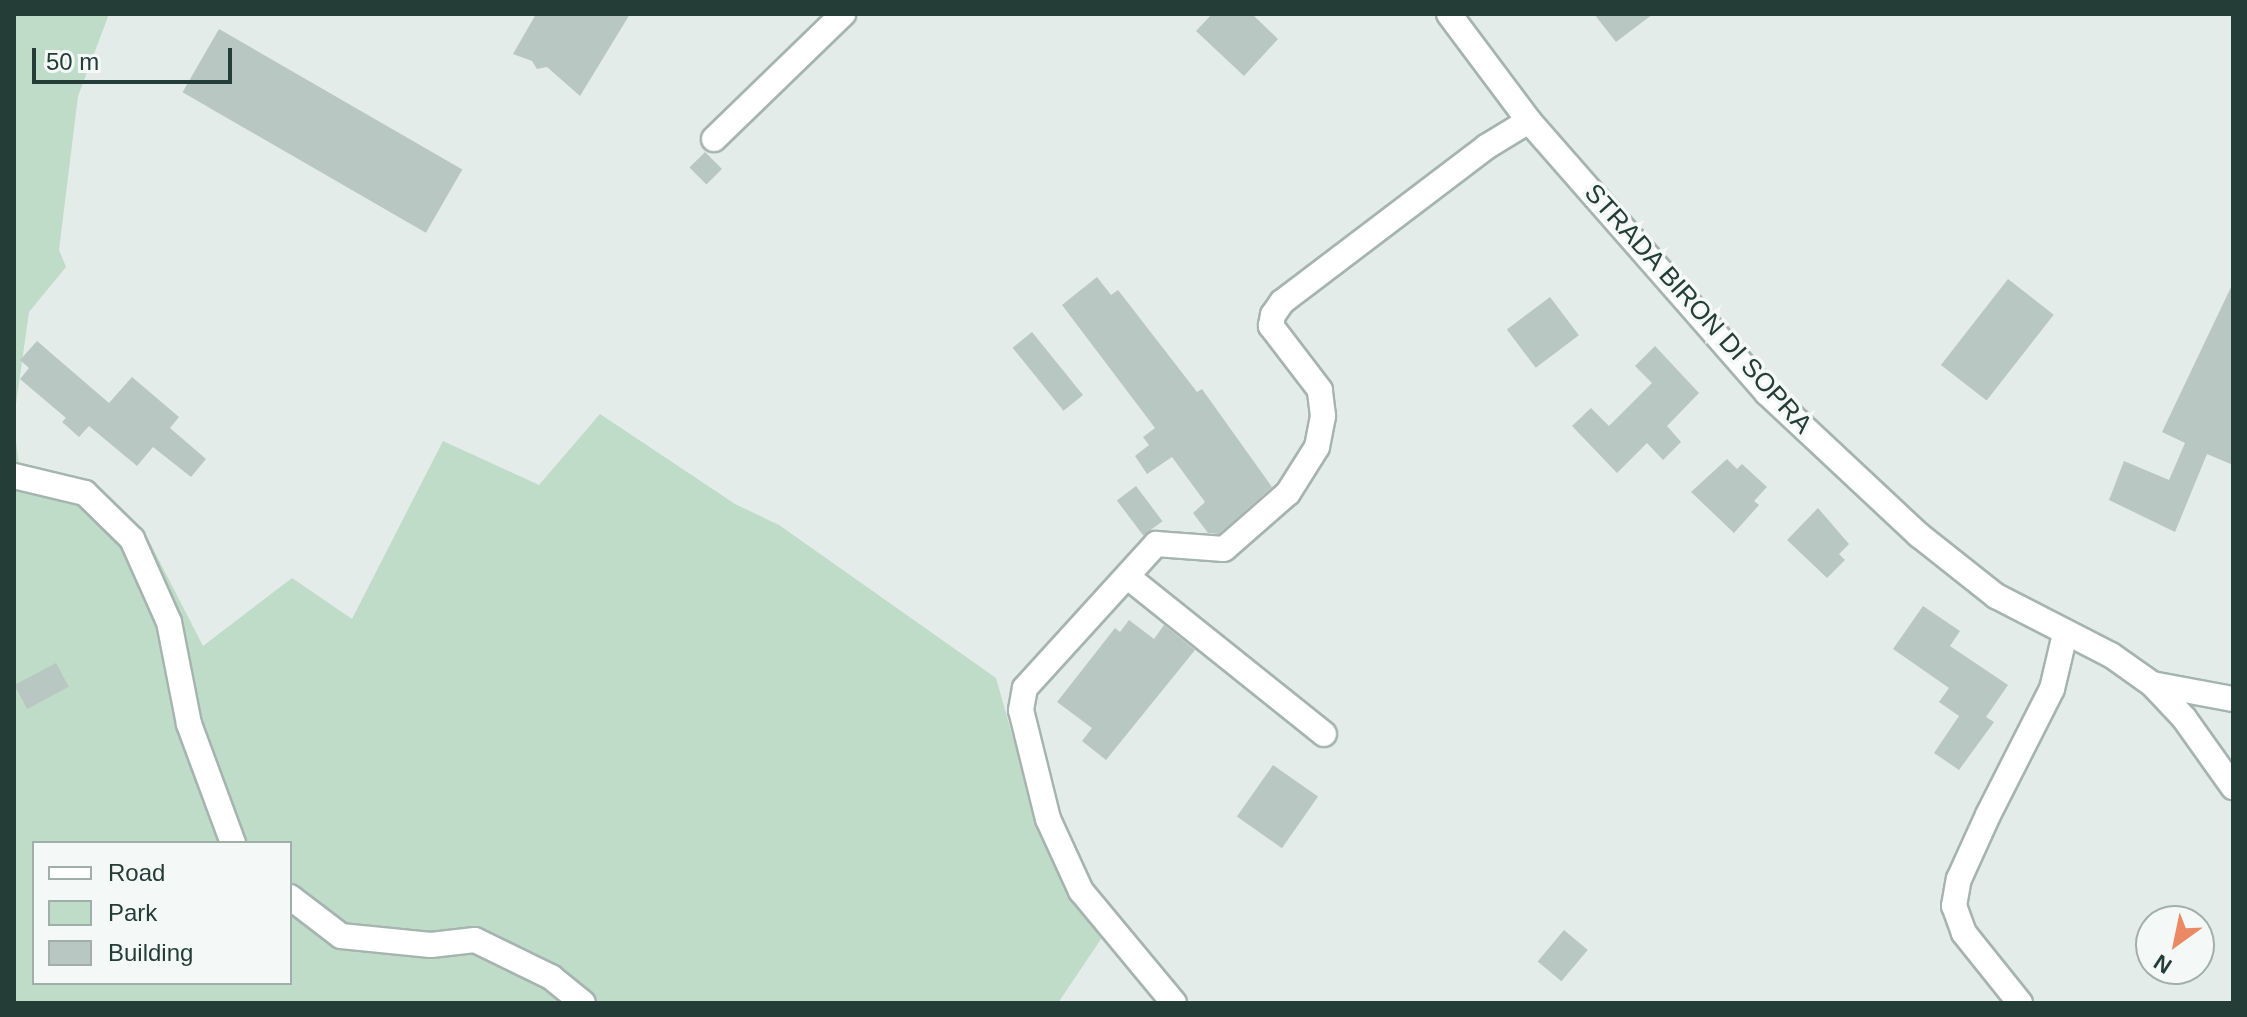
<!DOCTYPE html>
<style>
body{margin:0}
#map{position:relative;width:2247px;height:1017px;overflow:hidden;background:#e3ece9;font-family:Helvetica,sans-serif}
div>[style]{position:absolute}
.green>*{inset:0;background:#bedcc7}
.building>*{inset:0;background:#b9c7c2;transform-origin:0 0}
.roads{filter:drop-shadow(2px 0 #a6b4b0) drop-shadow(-2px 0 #a6b4b0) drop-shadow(0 2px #a6b4b0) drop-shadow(0 -2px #a6b4b0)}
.street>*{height:24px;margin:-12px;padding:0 12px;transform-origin:12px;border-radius:12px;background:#fff}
.secondary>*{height:24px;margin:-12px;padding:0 12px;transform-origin:12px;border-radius:12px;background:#fff}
span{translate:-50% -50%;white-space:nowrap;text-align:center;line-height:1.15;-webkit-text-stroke:7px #f4f9f7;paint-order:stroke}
.street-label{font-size:26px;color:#243d37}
.frame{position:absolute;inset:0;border:16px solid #243d37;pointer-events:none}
.legend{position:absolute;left:32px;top:841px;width:260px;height:144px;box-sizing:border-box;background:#f4f9f7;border:2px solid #a1aeaa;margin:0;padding:10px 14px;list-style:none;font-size:24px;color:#243d37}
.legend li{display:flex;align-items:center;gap:16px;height:40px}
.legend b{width:40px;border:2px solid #a1aeaa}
.north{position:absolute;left:2135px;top:905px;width:80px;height:80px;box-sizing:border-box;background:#f4f9f7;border:2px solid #a1aeaa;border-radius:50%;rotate:213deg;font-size:22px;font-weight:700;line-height:32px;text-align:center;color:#243d37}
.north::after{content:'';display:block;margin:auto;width:28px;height:36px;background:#ea8964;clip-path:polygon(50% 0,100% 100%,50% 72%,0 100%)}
.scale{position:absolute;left:32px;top:48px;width:200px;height:36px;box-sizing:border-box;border:4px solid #243d37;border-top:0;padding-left:10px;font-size:24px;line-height:28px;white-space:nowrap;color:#243d37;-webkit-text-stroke:6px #f4f9f7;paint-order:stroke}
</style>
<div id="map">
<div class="green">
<div style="clip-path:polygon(14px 14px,109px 14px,78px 96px,59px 250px,66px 267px,29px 312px,14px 418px)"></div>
<div style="clip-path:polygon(evenodd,600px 414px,735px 504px,779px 525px,996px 678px,1038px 826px,1066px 886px,1101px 939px,1058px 1003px,14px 1003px,14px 425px,20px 474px,102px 508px,147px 537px,203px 646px,292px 578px,352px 619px,443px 441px,539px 485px,600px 414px,34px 843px,290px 843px,290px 983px,34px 983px,34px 843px)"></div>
</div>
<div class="building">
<div style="clip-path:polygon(536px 14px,630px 14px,580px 96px,547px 67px,537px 69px,532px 61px,513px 54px)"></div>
<div style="clip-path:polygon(1212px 14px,1252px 14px,1278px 39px,1244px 76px,1196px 31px)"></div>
<div style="clip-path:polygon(1594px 14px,1653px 14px,1616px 42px)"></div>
<div style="left:219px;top:29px;width:281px;height:73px;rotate:30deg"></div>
<div style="left:705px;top:152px;width:24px;height:22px;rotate:45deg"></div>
<div style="clip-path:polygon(1097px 277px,1111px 295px,1118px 290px,1197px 392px,1202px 389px,1272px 487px,1219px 534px,1208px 533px,1193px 513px,1205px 502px,1172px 457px,1147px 474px,1135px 456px,1149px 445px,1143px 437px,1155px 428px,1062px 305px)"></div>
<div style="left:2008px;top:279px;width:58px;height:109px;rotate:38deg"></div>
<div style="clip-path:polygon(2233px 283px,2233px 465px,2207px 454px,2175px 532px,2109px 500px,2124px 461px,2169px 480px,2185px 443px,2162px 432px)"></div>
<div style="left:1550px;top:297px;width:48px;height:54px;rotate:53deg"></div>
<div style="left:1032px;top:332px;width:81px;height:25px;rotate:51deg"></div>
<div style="clip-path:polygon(37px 341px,109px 403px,132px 377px,179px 417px,170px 428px,206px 459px,191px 477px,153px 447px,137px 466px,89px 426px,79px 437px,62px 422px,66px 418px,20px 379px,29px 368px,20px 360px)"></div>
<div style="clip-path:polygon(1655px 346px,1699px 393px,1667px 426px,1681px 442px,1663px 460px,1647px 443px,1617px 473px,1572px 426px,1591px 408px,1609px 426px,1652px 383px,1635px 366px)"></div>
<div style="clip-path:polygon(1727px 459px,1737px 469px,1742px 464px,1767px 487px,1754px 501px,1759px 505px,1734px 533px,1691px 492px)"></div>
<div style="left:1136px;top:486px;width:44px;height:24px;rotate:53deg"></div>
<div style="clip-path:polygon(1818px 508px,1849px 544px,1839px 554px,1845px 560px,1827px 578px,1787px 540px)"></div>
<div style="clip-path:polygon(1923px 606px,1960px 631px,1950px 646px,2008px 685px,1986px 717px,1994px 722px,1959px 770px,1934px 753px,1959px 716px,1939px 702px,1949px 688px,1893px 649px)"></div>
<div style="clip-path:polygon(1129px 620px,1154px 639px,1164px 625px,1195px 650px,1106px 760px,1082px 741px,1092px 728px,1057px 702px,1115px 628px,1120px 632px)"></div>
<div style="left:56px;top:663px;width:27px;height:47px;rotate:62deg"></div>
<div style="left:1273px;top:765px;width:55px;height:63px;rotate:35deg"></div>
<div style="left:1564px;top:930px;width:31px;height:41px;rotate:40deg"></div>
</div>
<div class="roads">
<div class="street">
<div style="left:714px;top:139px;width:180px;rotate:-44.1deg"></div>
<div style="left:14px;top:476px;width:73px;rotate:13.5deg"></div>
<div style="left:85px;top:493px;width:66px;rotate:44.4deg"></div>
<div style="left:132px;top:539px;width:91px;rotate:66deg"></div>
<div style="left:169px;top:622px;width:104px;rotate:78.9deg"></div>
<div style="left:189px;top:724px;width:127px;rotate:69.7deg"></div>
<div style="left:1128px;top:577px;width:251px;rotate:38.7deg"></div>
<div style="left:290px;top:897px;width:64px;rotate:37.4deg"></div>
<div style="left:341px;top:936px;width:90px;rotate:5.7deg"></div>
<div style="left:431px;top:945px;width:44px;rotate:-6.5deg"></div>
<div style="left:475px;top:940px;width:85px;rotate:26deg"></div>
<div style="left:551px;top:977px;width:41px;rotate:39.1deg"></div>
<div style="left:1174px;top:1003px;width:146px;rotate:-129.7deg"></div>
<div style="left:1081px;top:891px;width:79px;rotate:-114.6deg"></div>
<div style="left:1048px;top:819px;width:112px;rotate:-103.9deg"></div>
<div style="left:1021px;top:710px;width:22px;rotate:-80deg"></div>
<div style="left:1025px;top:688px;width:195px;rotate:-47.7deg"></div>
<div style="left:1156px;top:544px;width:68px;rotate:4.2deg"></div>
<div style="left:1224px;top:549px;width:85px;rotate:-41.2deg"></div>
<div style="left:1288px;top:493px;width:54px;rotate:-57.8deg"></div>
<div style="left:1317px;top:447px;width:32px;rotate:-79deg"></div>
<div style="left:1323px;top:416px;width:26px;rotate:-97deg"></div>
<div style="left:1320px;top:390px;width:81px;rotate:-127.4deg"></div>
<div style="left:1271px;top:326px;width:11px;rotate:-80deg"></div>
<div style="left:1273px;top:315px;width:16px;rotate:-55deg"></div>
<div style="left:1282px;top:302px;width:256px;rotate:-37.2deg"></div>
<div style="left:1486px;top:147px;width:50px;rotate:-31.2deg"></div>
<div style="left:2020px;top:1003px;width:90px;rotate:-128.7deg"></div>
<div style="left:1964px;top:933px;width:29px;rotate:-110deg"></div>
<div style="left:1954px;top:906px;width:27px;rotate:-80deg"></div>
<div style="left:1959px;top:879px;width:70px;rotate:-65.6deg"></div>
<div style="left:1988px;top:815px;width:141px;rotate:-63.1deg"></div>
<div style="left:2052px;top:689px;width:57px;rotate:-76.7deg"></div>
</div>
<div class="secondary">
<div style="left:1449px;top:14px;width:134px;rotate:53.2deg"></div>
<div style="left:1529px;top:121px;width:361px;rotate:48.8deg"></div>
<div style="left:1767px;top:393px;width:208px;rotate:43.1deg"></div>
<div style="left:1919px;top:535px;width:98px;rotate:38.4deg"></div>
<div style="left:1996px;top:596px;width:129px;rotate:27.2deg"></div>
<div style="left:2111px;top:655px;width:50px;rotate:35.3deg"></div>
<div style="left:2152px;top:684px;width:47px;rotate:46.7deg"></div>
<div style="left:2184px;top:718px;width:85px;rotate:54.6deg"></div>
<div style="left:2152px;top:684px;width:82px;rotate:10.5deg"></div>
</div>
</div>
<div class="street-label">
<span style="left:1698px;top:309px;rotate:48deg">STRADA BIRON DI SOPRA</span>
</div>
<div class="frame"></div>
<ul class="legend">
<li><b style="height:10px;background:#fff"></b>Road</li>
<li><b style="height:22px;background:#bedcc7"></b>Park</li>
<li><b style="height:22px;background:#b9c7c2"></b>Building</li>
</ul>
<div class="north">N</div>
<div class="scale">50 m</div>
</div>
